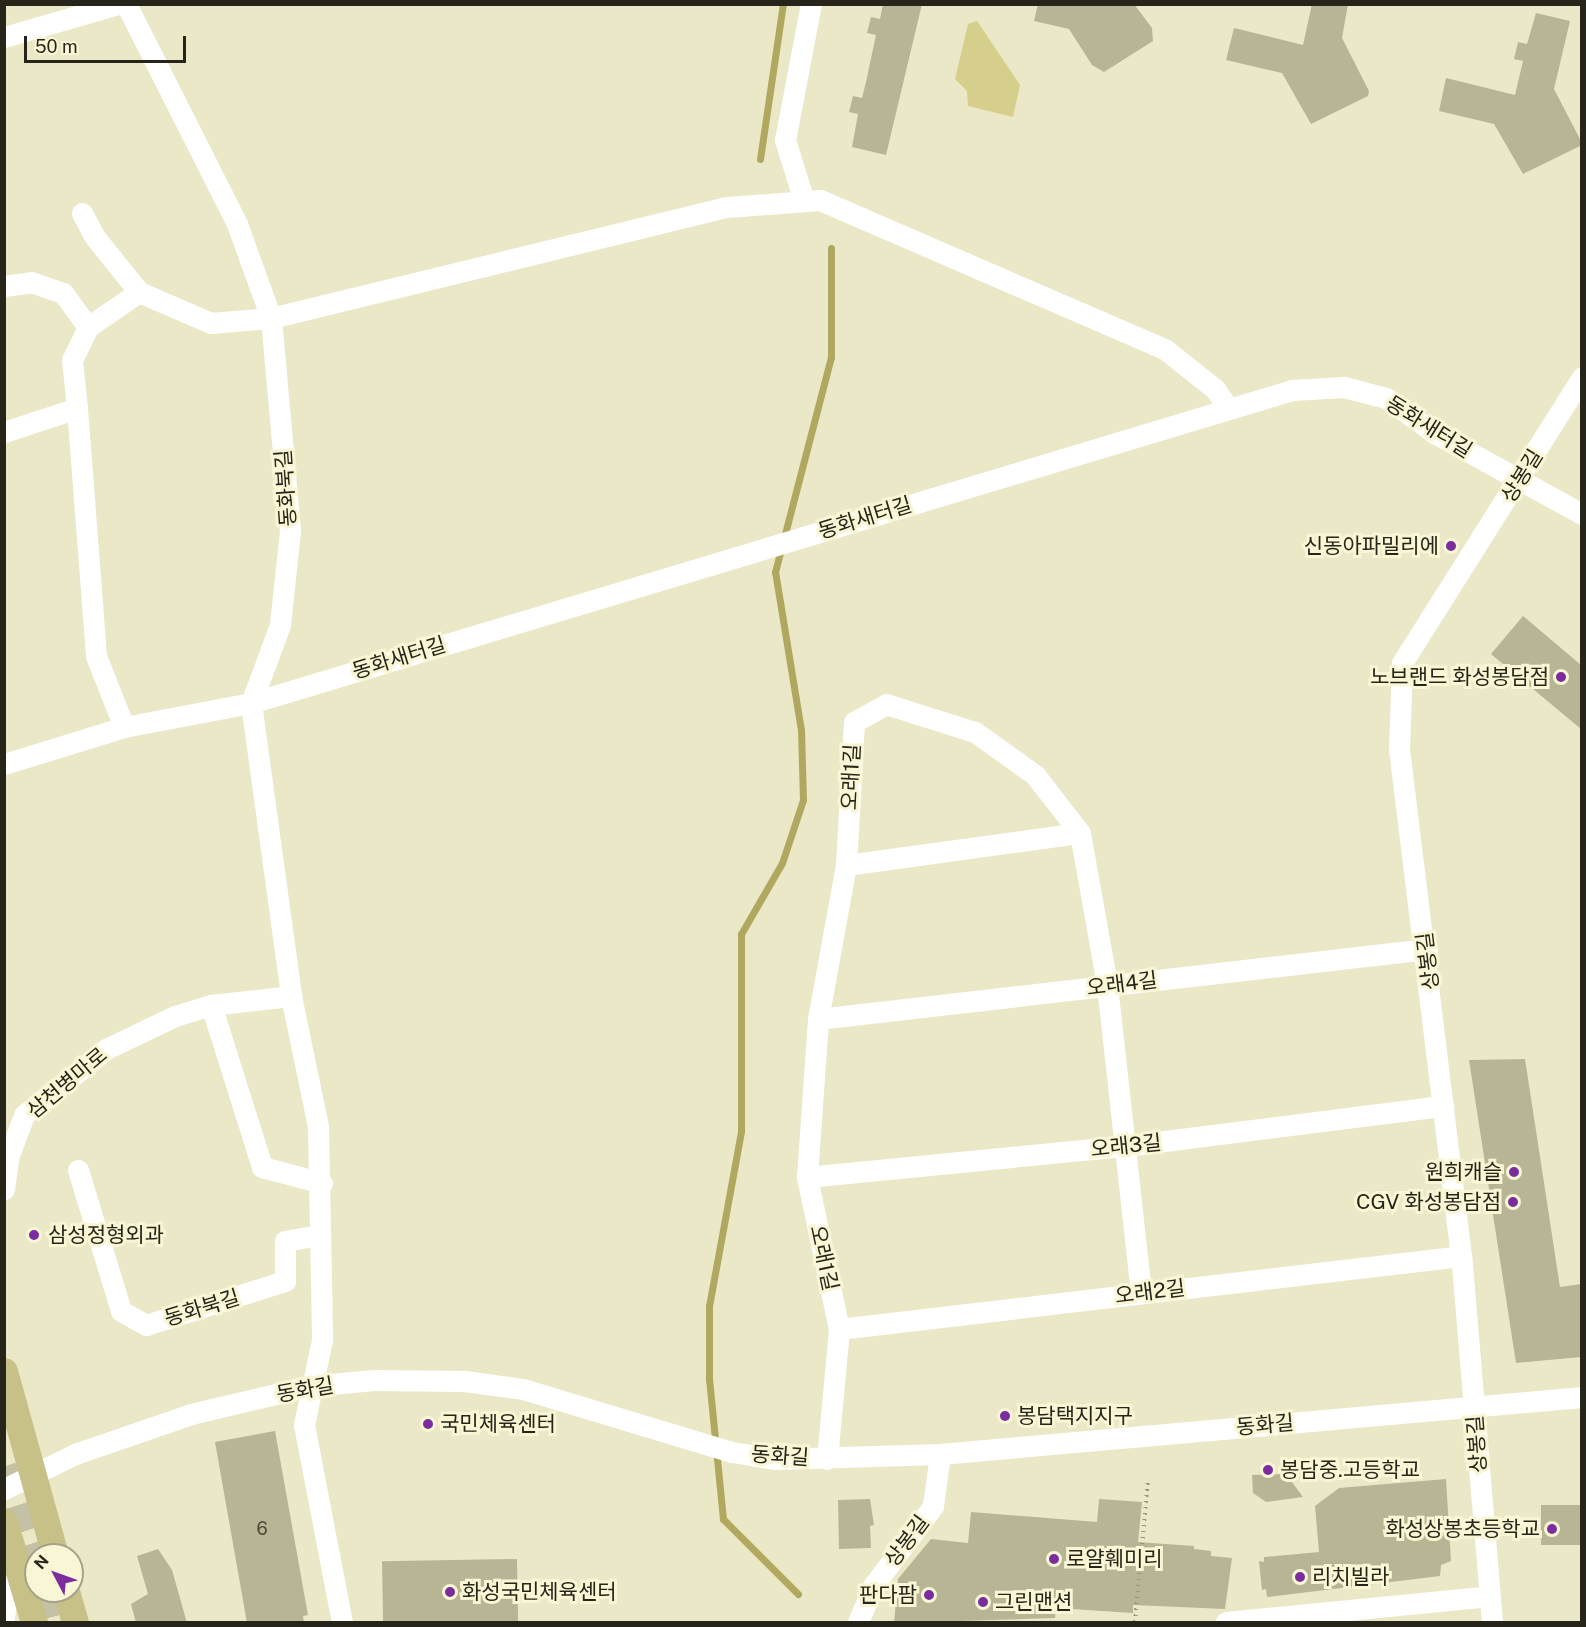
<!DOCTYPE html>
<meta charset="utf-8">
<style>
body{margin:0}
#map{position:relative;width:1586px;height:1627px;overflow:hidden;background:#ebe8c8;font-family:"Public Sans","Noto Sans KR",sans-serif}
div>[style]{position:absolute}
.green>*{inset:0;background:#d6ce8b}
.stream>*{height:7px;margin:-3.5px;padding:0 3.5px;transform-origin:3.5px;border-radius:3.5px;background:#b1a85f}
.building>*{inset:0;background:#b8b595;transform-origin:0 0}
.major-tunnel>*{height:27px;margin-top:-13.5px;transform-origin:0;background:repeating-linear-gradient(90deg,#c4c1a5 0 27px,transparent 0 41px)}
.path>*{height:4px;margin-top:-2px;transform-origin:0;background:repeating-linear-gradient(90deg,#98957e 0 1.5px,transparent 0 6px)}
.minor>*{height:21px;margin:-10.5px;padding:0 10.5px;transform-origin:10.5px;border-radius:10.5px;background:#fff}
.major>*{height:27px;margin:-13.5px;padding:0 13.5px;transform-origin:13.5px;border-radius:13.5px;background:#c7c188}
.dots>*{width:16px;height:16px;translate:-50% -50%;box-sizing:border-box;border:3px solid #f9f6d5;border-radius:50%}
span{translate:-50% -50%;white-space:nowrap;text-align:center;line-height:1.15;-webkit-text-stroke:6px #f9f6d5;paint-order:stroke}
.number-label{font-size:18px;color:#4b4938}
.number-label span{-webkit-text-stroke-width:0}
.street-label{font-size:21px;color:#272519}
.poi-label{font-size:21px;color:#272519}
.right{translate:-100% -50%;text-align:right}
.left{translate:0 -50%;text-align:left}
.frame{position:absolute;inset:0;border:6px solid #272519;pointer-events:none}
.north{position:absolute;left:24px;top:1543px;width:60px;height:60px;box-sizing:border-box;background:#f9f6d5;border:2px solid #a5a28a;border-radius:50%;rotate:311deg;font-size:16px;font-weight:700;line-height:24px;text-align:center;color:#272519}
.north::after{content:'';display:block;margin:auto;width:21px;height:27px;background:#7b2d9e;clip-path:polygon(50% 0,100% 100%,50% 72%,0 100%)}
.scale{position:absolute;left:24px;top:36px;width:162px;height:27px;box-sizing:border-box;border:3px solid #272519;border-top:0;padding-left:8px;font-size:18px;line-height:21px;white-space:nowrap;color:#272519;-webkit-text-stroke:4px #f9f6d5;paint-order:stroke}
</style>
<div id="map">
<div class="green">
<div style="clip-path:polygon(977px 21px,1020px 85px,1013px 117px,968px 106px,967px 91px,955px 79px,968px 24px)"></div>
</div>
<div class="stream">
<div style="left:760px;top:159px;width:157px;rotate:-81.6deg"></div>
<div style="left:798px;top:1594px;width:106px;rotate:-135deg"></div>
<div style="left:723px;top:1519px;width:141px;rotate:-95.7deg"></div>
<div style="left:709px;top:1379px;width:73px;rotate:-90deg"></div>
<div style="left:709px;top:1306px;width:178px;rotate:-79.6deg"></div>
<div style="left:741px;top:1131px;width:197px;rotate:-90deg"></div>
<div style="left:741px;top:934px;width:82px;rotate:-60deg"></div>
<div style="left:782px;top:863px;width:66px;rotate:-71.6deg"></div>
<div style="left:803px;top:800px;width:70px;rotate:-91.6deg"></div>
<div style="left:801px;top:730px;width:160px;rotate:-99.3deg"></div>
<div style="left:775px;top:572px;width:222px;rotate:-75.4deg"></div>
<div style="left:831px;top:357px;width:109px;rotate:-90deg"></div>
</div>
<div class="building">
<div style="clip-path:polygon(883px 4px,922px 4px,886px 155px,852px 147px,858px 114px,849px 112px,853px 96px,862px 98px,866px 82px,876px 35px,867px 33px,871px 17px,880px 19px)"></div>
<div style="clip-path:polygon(1038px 4px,1134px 4px,1152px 28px,1153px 41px,1104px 72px,1092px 65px,1069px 29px,1034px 21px)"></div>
<div style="clip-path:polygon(1312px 4px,1348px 4px,1342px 38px,1369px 91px,1368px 96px,1311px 124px,1282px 73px,1226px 60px,1234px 28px,1303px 45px)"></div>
<div style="clip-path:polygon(1536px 13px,1570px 21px,1554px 89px,1581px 141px,1580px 146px,1523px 174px,1494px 124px,1439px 111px,1446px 78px,1515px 95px,1523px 61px,1514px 59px,1518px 42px,1527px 44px)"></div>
<div style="clip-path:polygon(1523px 616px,1581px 665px,1581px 729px,1491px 654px)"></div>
<div style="clip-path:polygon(1525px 1059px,1560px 1287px,1581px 1284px,1581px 1357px,1516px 1363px,1469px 1060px)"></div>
<div style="clip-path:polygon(275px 1431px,308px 1615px,303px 1616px,304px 1623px,247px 1623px,215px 1442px)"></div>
<div style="clip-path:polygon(1286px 1474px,1303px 1497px,1266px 1502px,1253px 1493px,1252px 1475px)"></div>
<div style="clip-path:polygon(1446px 1479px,1451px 1561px,1441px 1565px,1440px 1576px,1267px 1597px,1266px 1589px,1262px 1590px,1259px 1561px,1264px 1562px,1264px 1557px,1319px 1552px,1315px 1506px,1339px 1488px)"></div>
<div style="clip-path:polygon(870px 1499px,874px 1525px,870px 1526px,871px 1548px,839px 1549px,838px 1500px)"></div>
<div style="clip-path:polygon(1099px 1499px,1142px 1502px,1138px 1542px,1194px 1546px,1194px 1549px,1211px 1551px,1211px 1556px,1232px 1558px,1225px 1609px,1133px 1605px,1133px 1613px,1056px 1608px,1055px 1618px,894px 1623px,898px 1579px,931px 1539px,968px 1543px,971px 1512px,1097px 1522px)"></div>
<div style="left:1581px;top:1505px;width:40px;height:40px;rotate:90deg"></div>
<div style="clip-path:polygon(158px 1549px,172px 1570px,187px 1623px,136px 1623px,131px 1604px,148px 1594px,137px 1556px)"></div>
<div style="left:517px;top:1559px;width:64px;height:135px;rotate:89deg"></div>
</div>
<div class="major-tunnel">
<div style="left:4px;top:1466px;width:103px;rotate:71.9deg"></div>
<div style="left:43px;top:1591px;width:32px;rotate:76deg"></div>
</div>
<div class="path">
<div style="left:1135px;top:1622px;width:143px;rotate:-84.8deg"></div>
</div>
<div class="minor">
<div style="left:126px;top:4px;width:246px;rotate:63.2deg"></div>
<div style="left:237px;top:224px;width:100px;rotate:70.1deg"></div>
<div style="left:271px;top:318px;width:214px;rotate:84.9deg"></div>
<div style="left:290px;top:531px;width:95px;rotate:96.1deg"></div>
<div style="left:280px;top:625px;width:83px;rotate:110.4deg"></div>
<div style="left:251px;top:703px;width:296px;rotate:82.2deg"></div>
<div style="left:291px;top:996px;width:133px;rotate:78.3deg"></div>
<div style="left:318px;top:1126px;width:214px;rotate:88.9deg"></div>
<div style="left:322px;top:1340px;width:87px;rotate:102deg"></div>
<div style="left:304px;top:1425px;width:201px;rotate:79.1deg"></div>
<div style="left:4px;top:37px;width:119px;rotate:-16.1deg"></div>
<div style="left:804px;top:201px;width:64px;rotate:-107.3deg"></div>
<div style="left:785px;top:140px;width:138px;rotate:-79.2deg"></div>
<div style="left:82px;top:213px;width:26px;rotate:62deg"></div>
<div style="left:94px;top:236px;width:72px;rotate:51.2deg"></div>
<div style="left:4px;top:286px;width:27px;rotate:-8deg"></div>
<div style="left:31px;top:282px;width:34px;rotate:19deg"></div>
<div style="left:63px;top:293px;width:42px;rotate:53.7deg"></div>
<div style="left:77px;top:408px;width:249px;rotate:85.6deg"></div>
<div style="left:96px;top:656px;width:76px;rotate:68.5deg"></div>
<div style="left:4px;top:432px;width:77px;rotate:-18.2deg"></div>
<div style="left:77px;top:408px;width:48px;rotate:-95.9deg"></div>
<div style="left:72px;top:360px;width:37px;rotate:-64deg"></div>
<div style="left:88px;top:327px;width:62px;rotate:-34.5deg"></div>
<div style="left:139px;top:292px;width:78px;rotate:23.3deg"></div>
<div style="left:211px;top:323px;width:60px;rotate:-4.8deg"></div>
<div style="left:271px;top:318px;width:469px;rotate:-13.7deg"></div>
<div style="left:727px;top:207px;width:93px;rotate:-4.3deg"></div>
<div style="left:820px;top:200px;width:377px;rotate:23.4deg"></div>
<div style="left:1166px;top:350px;width:63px;rotate:38.5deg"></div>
<div style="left:1215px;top:389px;width:24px;rotate:55deg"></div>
<div style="left:4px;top:764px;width:126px;rotate:-17.1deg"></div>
<div style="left:124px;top:727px;width:129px;rotate:-10.7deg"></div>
<div style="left:251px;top:703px;width:1087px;rotate:-16.73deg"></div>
<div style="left:1292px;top:390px;width:52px;rotate:-3.3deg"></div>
<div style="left:1344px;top:387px;width:43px;rotate:14.7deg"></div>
<div style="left:1386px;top:398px;width:62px;rotate:35.8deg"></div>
<div style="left:1436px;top:434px;width:166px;rotate:28.7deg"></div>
<div style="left:846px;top:865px;width:236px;rotate:-7.8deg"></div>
<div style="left:211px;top:1005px;width:170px;rotate:72.5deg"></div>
<div style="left:262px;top:1167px;width:62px;rotate:14.9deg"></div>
<div style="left:818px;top:1019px;width:613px;rotate:-6.56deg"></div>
<div style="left:78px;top:1170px;width:147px;rotate:73deg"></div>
<div style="left:121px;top:1311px;width:29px;rotate:29deg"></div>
<div style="left:146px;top:1325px;width:146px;rotate:-17.6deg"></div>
<div style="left:285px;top:1281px;width:40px;rotate:-90deg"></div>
<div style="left:285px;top:1241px;width:35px;rotate:-10deg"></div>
<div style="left:807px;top:1177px;width:320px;rotate:-5.6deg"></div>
<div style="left:1125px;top:1146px;width:321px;rotate:-7.2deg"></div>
<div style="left:4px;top:1189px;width:34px;rotate:-82deg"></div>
<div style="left:9px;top:1155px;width:43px;rotate:-69.4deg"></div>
<div style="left:24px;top:1115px;width:105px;rotate:-38.8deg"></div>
<div style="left:106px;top:1049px;width:76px;rotate:-25.6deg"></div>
<div style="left:175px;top:1016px;width:38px;rotate:-17deg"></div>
<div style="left:211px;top:1005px;width:81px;rotate:-6.4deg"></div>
<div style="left:839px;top:1329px;width:626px;rotate:-6.69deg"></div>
<div style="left:827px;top:1459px;width:131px;rotate:-84.7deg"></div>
<div style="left:839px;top:1329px;width:155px;rotate:-101.9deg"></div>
<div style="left:807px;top:1177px;width:158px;rotate:-86deg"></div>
<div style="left:818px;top:1019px;width:157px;rotate:-79.7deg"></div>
<div style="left:846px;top:865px;width:143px;rotate:-86.8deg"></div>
<div style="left:854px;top:722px;width:37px;rotate:-29deg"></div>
<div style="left:886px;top:704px;width:93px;rotate:17.5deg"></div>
<div style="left:975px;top:732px;width:74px;rotate:35.6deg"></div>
<div style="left:1035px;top:775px;width:73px;rotate:52.2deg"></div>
<div style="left:1080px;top:833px;width:154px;rotate:79.9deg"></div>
<div style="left:1107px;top:985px;width:310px;rotate:83.7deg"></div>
<div style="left:4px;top:1489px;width:79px;rotate:-26.2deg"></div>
<div style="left:75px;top:1454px;width:123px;rotate:-19deg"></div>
<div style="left:191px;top:1414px;width:121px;rotate:-13.3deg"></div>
<div style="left:309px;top:1386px;width:65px;rotate:-5.3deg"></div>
<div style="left:374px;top:1380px;width:90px;rotate:0.6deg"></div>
<div style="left:464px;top:1381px;width:60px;rotate:7.7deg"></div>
<div style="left:523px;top:1389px;width:218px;rotate:16.8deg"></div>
<div style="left:732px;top:1452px;width:44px;rotate:9.2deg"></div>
<div style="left:775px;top:1459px;width:165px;rotate:-1.7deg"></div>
<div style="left:940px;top:1454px;width:645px;rotate:-5.07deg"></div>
<div style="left:4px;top:1618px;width:62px;rotate:-83.6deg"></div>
<div style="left:858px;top:1622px;width:39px;rotate:-67deg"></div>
<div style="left:873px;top:1586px;width:100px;rotate:-53.1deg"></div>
<div style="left:933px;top:1506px;width:52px;rotate:-82.3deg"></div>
<div style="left:1226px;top:1622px;width:265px;rotate:-5.6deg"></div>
<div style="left:1492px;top:1622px;width:367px;rotate:-94.8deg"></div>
<div style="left:1461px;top:1256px;width:511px;rotate:-96.97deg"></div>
<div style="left:1399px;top:749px;width:86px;rotate:-88deg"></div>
<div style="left:1402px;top:663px;width:338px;rotate:-57.8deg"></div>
</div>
<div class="major">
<div style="left:4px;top:1371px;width:191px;rotate:74.5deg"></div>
<div style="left:4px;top:1522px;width:104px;rotate:73.3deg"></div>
<div style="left:66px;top:1591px;width:32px;rotate:74deg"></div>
</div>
<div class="dots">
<div style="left:1451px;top:546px;background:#7b2d9e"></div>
<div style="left:1561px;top:677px;background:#7b2d9e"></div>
<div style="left:1514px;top:1172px;background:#7b2d9e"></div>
<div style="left:1513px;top:1202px;background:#7b2d9e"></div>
<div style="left:34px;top:1235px;background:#7b2d9e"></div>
<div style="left:1005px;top:1416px;background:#7b2d9e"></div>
<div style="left:428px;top:1424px;background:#7b2d9e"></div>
<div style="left:1268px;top:1470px;background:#7b2d9e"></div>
<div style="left:1552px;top:1529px;background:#7b2d9e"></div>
<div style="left:1054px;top:1559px;background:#7b2d9e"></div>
<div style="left:1300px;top:1577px;background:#7b2d9e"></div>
<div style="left:450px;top:1592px;background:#7b2d9e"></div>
<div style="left:929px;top:1595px;background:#7b2d9e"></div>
<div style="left:983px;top:1602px;background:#7b2d9e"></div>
</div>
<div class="number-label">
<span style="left:262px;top:1529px">6</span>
</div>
<div class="street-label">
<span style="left:1429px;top:427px;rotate:32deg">동화새터길</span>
<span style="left:1522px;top:476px;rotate:-58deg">상봉길</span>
<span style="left:286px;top:488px;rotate:-94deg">동화북길</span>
<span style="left:865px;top:518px;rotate:-17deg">동화새터길</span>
<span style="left:399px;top:658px;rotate:-17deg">동화새터길</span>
<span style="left:851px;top:777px;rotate:-87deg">오래1길</span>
<span style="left:1428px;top:961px;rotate:-97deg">상봉길</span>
<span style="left:1122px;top:984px;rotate:-7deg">오래4길</span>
<span style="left:67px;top:1083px;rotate:-40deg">삼천병마로</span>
<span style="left:1126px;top:1146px;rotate:-6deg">오래3길</span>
<span style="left:824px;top:1258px;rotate:78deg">오래1길</span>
<span style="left:1150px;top:1292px;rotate:-7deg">오래2길</span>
<span style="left:202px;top:1308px;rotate:-17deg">동화북길</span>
<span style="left:305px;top:1390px;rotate:-10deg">동화길</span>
<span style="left:1265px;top:1425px;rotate:-5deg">동화길</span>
<span style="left:1477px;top:1444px;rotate:-94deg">상봉길</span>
<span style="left:780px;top:1456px;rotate:4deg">동화길</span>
<span style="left:907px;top:1541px;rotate:-53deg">상봉길</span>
</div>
<div class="poi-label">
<span class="right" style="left:1439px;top:546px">신동아파밀리에</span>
<span class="right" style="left:1549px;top:677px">노브랜드 화성봉담점</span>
<span class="right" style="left:1502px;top:1172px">원희캐슬</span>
<span class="right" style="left:1501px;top:1202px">CGV 화성봉담점</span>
<span class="left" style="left:48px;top:1235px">삼성정형외과</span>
<span class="left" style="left:1017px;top:1416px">봉담택지지구</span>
<span class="left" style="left:440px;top:1424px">국민체육센터</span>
<span class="left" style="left:1280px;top:1470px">봉담중.고등학교</span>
<span class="right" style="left:1540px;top:1529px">화성상봉초등학교</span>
<span class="left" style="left:1066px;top:1559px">로얄훼미리</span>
<span class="left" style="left:1312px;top:1577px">리치빌라</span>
<span class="left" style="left:462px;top:1592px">화성국민체육센터</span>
<span class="right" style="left:917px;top:1595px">판다팜</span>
<span class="left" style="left:995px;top:1602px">그린맨션</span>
</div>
<div class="frame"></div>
<div class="north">N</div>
<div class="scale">50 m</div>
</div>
